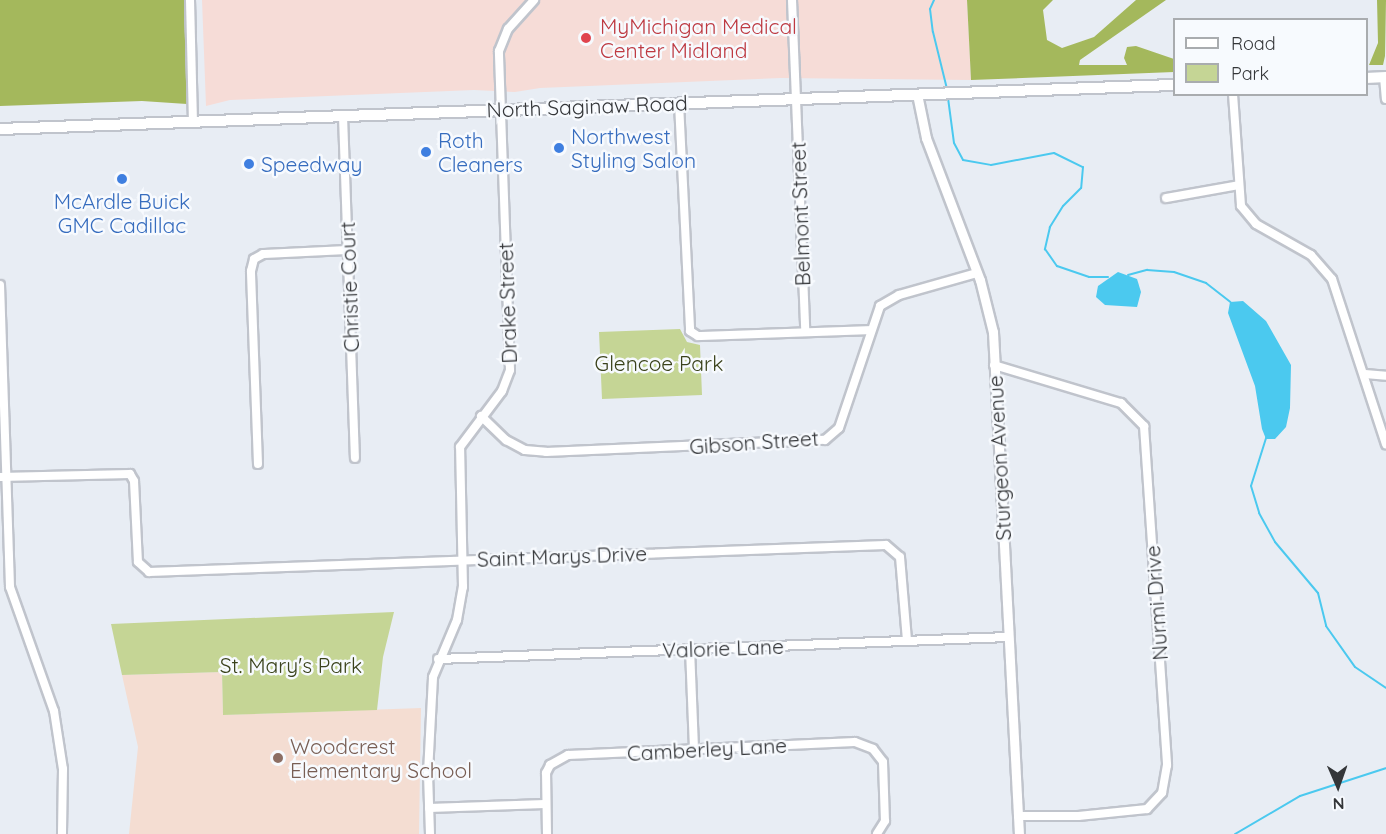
<!DOCTYPE html>
<style>
body{margin:0}
#map{position:relative;width:1386px;height:834px;overflow:hidden;background:#e8edf4;font-family:Quicksand,sans-serif}
div>[style]{position:absolute}
.education>*{inset:0;background:#f4ddd2}
.medical>*{inset:0;background:#f6dcd7}
.green>*{inset:0;background:#c5d595}
.forest>*{inset:0;background:#a4b85c}
.water>*{inset:0;background:#4bc9ef}
.stream>*{height:2px;margin:-1px;padding:0 1px;transform-origin:1px;border-radius:1px;background:#4bc9ef}
.roads{filter:drop-shadow(2px 0 #c0c4cc) drop-shadow(-2px 0 #c0c4cc) drop-shadow(0 2px #c0c4cc) drop-shadow(0 -2px #c0c4cc)}
.minor>*{height:8px;margin:-4px;padding:0 4px;transform-origin:4px;border-radius:4px;background:#fff}
.tertiary>*{height:9px;margin:-4.5px;padding:0 4.5px;transform-origin:4.5px;border-radius:4.5px;background:#fff}
.secondary>*{height:10px;margin:-5px;padding:0 5px;transform-origin:5px;border-radius:5px;background:#fff}
.dots>*{width:16px;height:16px;translate:-50% -50%;box-sizing:border-box;border:3px solid #f7fafe;border-radius:50%}
span{translate:-50% -50%;white-space:nowrap;text-align:center;line-height:1.15;-webkit-text-stroke:5px #f7fafe;paint-order:stroke}
.health-label{font-size:21px;color:#be3a42}
.left{translate:0 -50%;text-align:left}
.street-label{font-size:21px;color:#343639}
.shop-label{font-size:21px;color:#366cbe}
.park-label{font-size:21px;color:#3a421b}
.education-label{font-size:21px;color:#785e54}
.legend{position:absolute;left:1173px;top:18px;width:195px;height:78px;box-sizing:border-box;background:#f7fafe;border:2px solid #a9acaf;margin:0;padding:8px 10px;list-style:none;font-size:18px;color:#343639}
.legend li{display:flex;align-items:center;gap:12px;height:30px}
.legend b{width:30px;border:2px solid #a9acaf}
.north{position:absolute;left:1308px;top:756px;width:60px;height:60px;-webkit-text-stroke:4px #f7fafe;paint-order:stroke;rotate:178deg;font-size:16px;font-weight:700;line-height:24px;text-align:center;color:#343639}
.north::after{content:'';display:block;margin:auto;width:21px;height:27px;background:#343639;clip-path:polygon(50% 0,100% 100%,50% 72%,0 100%)}
</style>
<div id="map">
<div class="education">
<div style="clip-path:polygon(222px 672px,223px 715px,421px 708px,419px 834px,129px 834px,138px 747px,122px 675px)"></div>
</div>
<div class="medical">
<div style="clip-path:polygon(202px 0,967px 0,971px 80px,781px 78px,540px 88px,515px 92px,474px 90px,230px 100px,206px 106px)"></div>
</div>
<div class="green">
<div style="clip-path:polygon(680px 329px,687px 342px,700px 345px,702px 395px,602px 399px,599px 332px)"></div>
<div style="clip-path:polygon(394px 612px,383px 657px,377px 710px,223px 715px,222px 672px,122px 675px,111px 624px)"></div>
</div>
<div class="forest">
<div style="clip-path:polygon(0 0,184px 0,187px 104px,142px 101px,0 106px)"></div>
<div style="clip-path:polygon(967px 0,1053px 0,1043px 10px,1047px 40px,1062px 48px,1094px 37px,1136px 0,1166px 0,1080px 60px,1079px 65px,1127px 65px,1124px 58px,1127px 47px,1136px 46px,1174px 59px,1174px 72px,971px 80px)"></div>
<div style="clip-path:polygon(1377px 0,1386px 0,1385px 56px,1383px 65px,1369px 65px,1378px 43px)"></div>
</div>
<div class="water">
<div style="clip-path:polygon(1118px 272px,1137px 279px,1141px 292px,1137px 307px,1105px 305px,1096px 297px,1098px 286px)"></div>
<div style="clip-path:polygon(1243px 301px,1266px 321px,1291px 365px,1290px 408px,1286px 427px,1275px 439px,1266px 439px,1262px 429px,1255px 386px,1228px 313px,1230px 302px)"></div>
</div>
<div class="stream">
<div style="left:934px;top:0;width:10px;rotate:114deg"></div>
<div style="left:930px;top:9px;width:23px;rotate:83deg"></div>
<div style="left:933px;top:32px;width:59px;rotate:76.2deg"></div>
<div style="left:948px;top:98px;width:45px;rotate:82.4deg"></div>
<div style="left:954px;top:143px;width:19px;rotate:62deg"></div>
<div style="left:963px;top:160px;width:28px;rotate:10deg"></div>
<div style="left:991px;top:165px;width:64px;rotate:-10.8deg"></div>
<div style="left:1054px;top:153px;width:32px;rotate:26deg"></div>
<div style="left:1083px;top:167px;width:21px;rotate:95deg"></div>
<div style="left:1081px;top:188px;width:25px;rotate:135deg"></div>
<div style="left:1063px;top:206px;width:25px;rotate:122deg"></div>
<div style="left:1050px;top:227px;width:23px;rotate:103deg"></div>
<div style="left:1045px;top:249px;width:21px;rotate:55deg"></div>
<div style="left:1057px;top:266px;width:34px;rotate:19deg"></div>
<div style="left:1089px;top:277px;width:19px"></div>
<div style="left:1128px;top:275px;width:20px;rotate:-15deg"></div>
<div style="left:1147px;top:270px;width:27px;rotate:4deg"></div>
<div style="left:1174px;top:272px;width:34px;rotate:19deg"></div>
<div style="left:1206px;top:283px;width:31px;rotate:38deg"></div>
<div style="left:1267px;top:435px;width:53px;rotate:107.4deg"></div>
<div style="left:1251px;top:486px;width:28px;rotate:73deg"></div>
<div style="left:1259px;top:513px;width:33px;rotate:61deg"></div>
<div style="left:1275px;top:542px;width:67px;rotate:49.9deg"></div>
<div style="left:1318px;top:593px;width:34px;rotate:76deg"></div>
<div style="left:1326px;top:626px;width:50px;rotate:54.7deg"></div>
<div style="left:1355px;top:667px;width:37px;rotate:34deg"></div>
<div style="left:1235px;top:834px;width:75px;rotate:-30.3deg"></div>
<div style="left:1300px;top:796px;width:90px;rotate:-18deg"></div>
</div>
<div class="roads">
<div class="minor">
<div style="left:190px;top:0;width:121px;rotate:88.6deg"></div>
<div style="left:792px;top:0;width:330px;rotate:87.7deg"></div>
<div style="left:1384px;top:77px;width:22px;rotate:85deg"></div>
<div style="left:1233px;top:94px;width:112px;rotate:85.9deg"></div>
<div style="left:1241px;top:206px;width:23px;rotate:50deg"></div>
<div style="left:1256px;top:224px;width:63px;rotate:29.4deg"></div>
<div style="left:1311px;top:255px;width:32px;rotate:49deg"></div>
<div style="left:1332px;top:279px;width:174px;rotate:71.9deg"></div>
<div style="left:679px;top:103px;width:228px;rotate:87.2deg"></div>
<div style="left:690px;top:331px;width:9px;rotate:32deg"></div>
<div style="left:698px;top:336px;width:171px;rotate:-2deg"></div>
<div style="left:343px;top:116px;width:342px;rotate:88deg"></div>
<div style="left:1166px;top:198px;width:74px;rotate:-10.1deg"></div>
<div style="left:0;top:285px;width:302px;rotate:88.1deg"></div>
<div style="left:10px;top:587px;width:132px;rotate:70.5deg"></div>
<div style="left:54px;top:711px;width:59px;rotate:81.2deg"></div>
<div style="left:63px;top:769px;width:65px;rotate:90.9deg"></div>
<div style="left:994px;top:365px;width:133px;rotate:16.7deg"></div>
<div style="left:1121px;top:403px;width:33px;rotate:45deg"></div>
<div style="left:1144px;top:426px;width:340px;rotate:86.1deg"></div>
<div style="left:1167px;top:765px;width:28px;rotate:100deg"></div>
<div style="left:1162px;top:793px;width:22px;rotate:133deg"></div>
<div style="left:1147px;top:809px;width:69px;rotate:174.2deg"></div>
<div style="left:1078px;top:816px;width:60px;rotate:180deg"></div>
<div style="left:1365px;top:374px;width:21px;rotate:5deg"></div>
<div style="left:481px;top:416px;width:35px;rotate:44deg"></div>
<div style="left:506px;top:440px;width:21px;rotate:28deg"></div>
<div style="left:525px;top:450px;width:21px;rotate:5deg"></div>
<div style="left:546px;top:452px;width:279px;rotate:-2.5deg"></div>
<div style="left:825px;top:440px;width:18px;rotate:-41deg"></div>
<div style="left:839px;top:428px;width:129px;rotate:-71.4deg"></div>
<div style="left:880px;top:306px;width:22px;rotate:-30deg"></div>
<div style="left:899px;top:295px;width:81px;rotate:-15.8deg"></div>
<div style="left:258px;top:464px;width:193px;rotate:-92.1deg"></div>
<div style="left:251px;top:271px;width:12px;rotate:-76deg"></div>
<div style="left:254px;top:259px;width:10px;rotate:-29deg"></div>
<div style="left:263px;top:254px;width:85px;rotate:-2.7deg"></div>
<div style="left:0;top:477px;width:130px;rotate:-1.3deg"></div>
<div style="left:130px;top:474px;width:8px;rotate:60deg"></div>
<div style="left:134px;top:481px;width:81px;rotate:87.2deg"></div>
<div style="left:138px;top:562px;width:15px;rotate:42deg"></div>
<div style="left:149px;top:572px;width:737px;rotate:-2.1deg"></div>
<div style="left:886px;top:545px;width:18px;rotate:41deg"></div>
<div style="left:900px;top:557px;width:84px;rotate:85.2deg"></div>
<div style="left:690px;top:649px;width:100px;rotate:87.7deg"></div>
<div style="left:438px;top:659px;width:571px;rotate:-2.21deg"></div>
<div style="left:429px;top:808px;width:116px;rotate:-2deg"></div>
<div style="left:430px;top:834px;width:61px;rotate:-91.9deg"></div>
<div style="left:428px;top:773px;width:96px;rotate:-87deg"></div>
<div style="left:433px;top:677px;width:62px;rotate:-67.2deg"></div>
<div style="left:457px;top:620px;width:34px;rotate:-80deg"></div>
<div style="left:463px;top:587px;width:140px;rotate:-91.2deg"></div>
<div style="left:460px;top:447px;width:70px;rotate:-53.1deg"></div>
<div style="left:502px;top:391px;width:22px;rotate:-69deg"></div>
<div style="left:510px;top:370px;width:319px;rotate:-92deg"></div>
<div style="left:499px;top:51px;width:24px;rotate:-68deg"></div>
<div style="left:508px;top:29px;width:39px;rotate:-48deg"></div>
<div style="left:547px;top:834px;width:61px;rotate:-90.9deg"></div>
<div style="left:546px;top:773px;width:9px;rotate:-63deg"></div>
<div style="left:550px;top:765px;width:21px;rotate:-29deg"></div>
<div style="left:568px;top:755px;width:287px;rotate:-2.6deg"></div>
<div style="left:855px;top:742px;width:19px;rotate:21deg"></div>
<div style="left:873px;top:749px;width:16px;rotate:52deg"></div>
<div style="left:883px;top:762px;width:59px;rotate:88.1deg"></div>
<div style="left:885px;top:821px;width:15px;rotate:122deg"></div>
</div>
<div class="tertiary">
<div style="left:917px;top:94px;width:45px;rotate:78.4deg"></div>
<div style="left:926px;top:138px;width:152px;rotate:69.2deg"></div>
<div style="left:980px;top:280px;width:54px;rotate:76deg"></div>
<div style="left:993px;top:332px;width:503px;rotate:87.04deg"></div>
</div>
<div class="secondary">
<div style="left:1366px;top:78px;width:20px;rotate:-3deg"></div>
<div style="left:0;top:129px;width:1175px;rotate:-2.15deg"></div>
</div>
</div>
<div class="dots">
<div style="left:586px;top:38px;background:#e0444e"></div>
<div style="left:559px;top:148px;background:#3f7fe0"></div>
<div style="left:426px;top:152px;background:#3f7fe0"></div>
<div style="left:249px;top:164px;background:#3f7fe0"></div>
<div style="left:122px;top:179px;background:#3f7fe0"></div>
<div style="left:278px;top:758px;background:#8d6e63"></div>
</div>
<div class="health-label">
<span class="left" style="left:600px;top:38px">MyMichigan Medical<br>Center Midland</span>
</div>
<div class="street-label">
<span style="left:587px;top:106px;rotate:-2deg">North Saginaw Road</span>
<span style="left:800px;top:214px;rotate:-92deg">Belmont Street</span>
<span style="left:349px;top:287px;rotate:-92deg">Christie Court</span>
<span style="left:507px;top:303px;rotate:-92deg">Drake Street</span>
<span style="left:754px;top:442px;rotate:-4deg">Gibson Street</span>
<span style="left:999px;top:458px;rotate:-93deg">Sturgeon Avenue</span>
<span style="left:562px;top:556px;rotate:-2deg">Saint Marys Drive</span>
<span style="left:1156px;top:603px;rotate:-94deg">Nurmi Drive</span>
<span style="left:723px;top:648px;rotate:-2deg">Valorie Lane</span>
<span style="left:707px;top:749px;rotate:-3deg">Camberley Lane</span>
</div>
<div class="shop-label">
<span class="left" style="left:571px;top:148px">Northwest<br>Styling Salon</span>
<span class="left" style="left:438px;top:152px">Roth<br>Cleaners</span>
<span class="left" style="left:261px;top:164px">Speedway</span>
<span style="left:122px;top:213px">McArdle Buick<br>GMC Cadillac</span>
</div>
<div class="park-label">
<span style="left:659px;top:363px">Glencoe Park</span>
<span style="left:291px;top:665px">St. Mary's Park</span>
</div>
<div class="education-label">
<span class="left" style="left:290px;top:758px">Woodcrest<br>Elementary School</span>
</div>
<ul class="legend">
<li><b style="height:8px;background:#fff"></b>Road</li>
<li><b style="height:16px;background:#c5d595"></b>Park</li>
</ul>
<div class="north">N</div>
</div>
